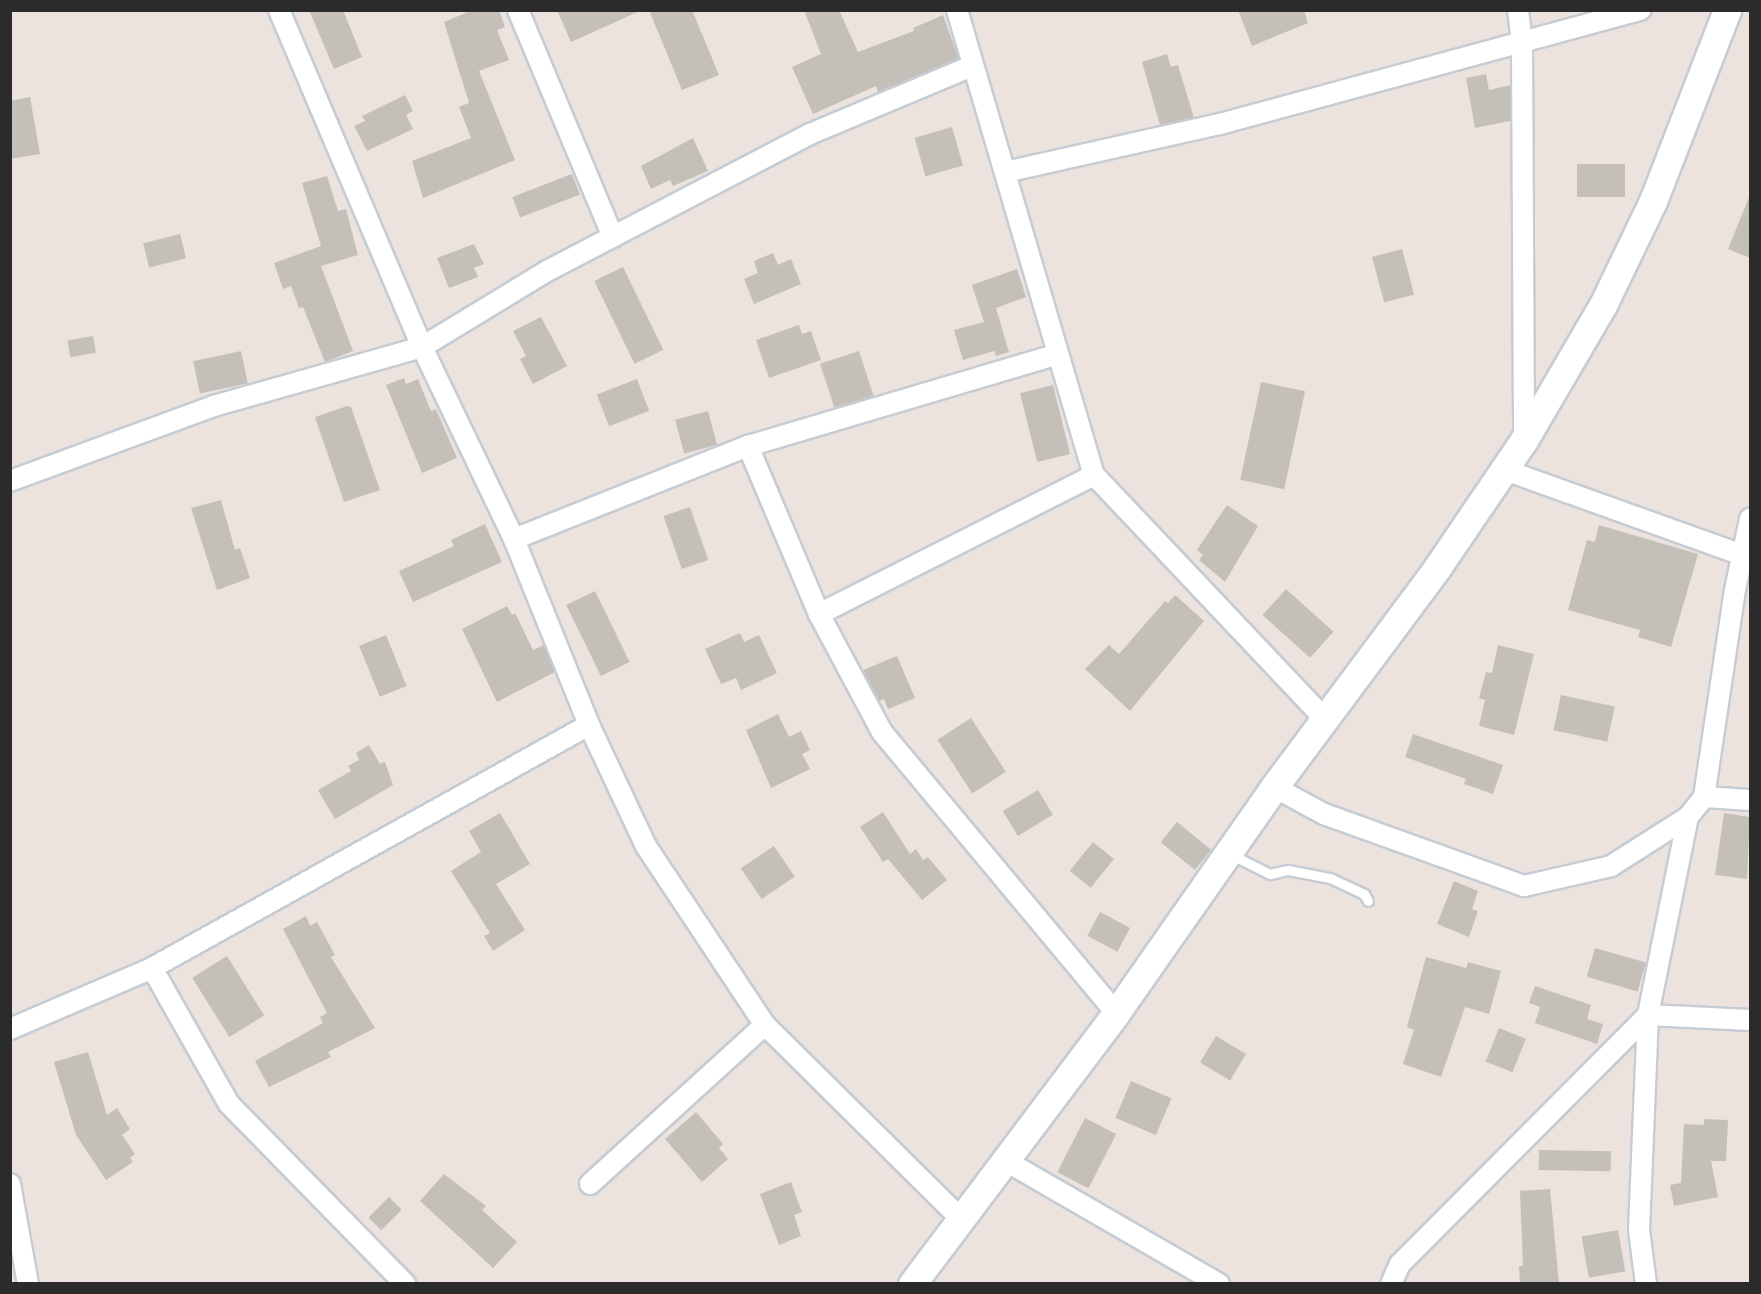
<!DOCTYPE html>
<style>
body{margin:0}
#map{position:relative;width:1761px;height:1294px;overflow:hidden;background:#ece3de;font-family:"Source Sans 3",sans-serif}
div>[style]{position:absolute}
.building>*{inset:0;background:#c5bfb9;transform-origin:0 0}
.roads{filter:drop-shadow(2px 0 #c6ccd4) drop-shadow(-2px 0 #c6ccd4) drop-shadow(0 2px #c6ccd4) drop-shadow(0 -2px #c6ccd4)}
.lane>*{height:9px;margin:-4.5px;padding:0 4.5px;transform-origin:4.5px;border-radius:4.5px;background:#fff}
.street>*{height:20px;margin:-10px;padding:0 10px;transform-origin:10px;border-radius:10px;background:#fff}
.secondary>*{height:27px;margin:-13.5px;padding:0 13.5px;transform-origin:13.5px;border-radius:13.5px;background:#fff}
span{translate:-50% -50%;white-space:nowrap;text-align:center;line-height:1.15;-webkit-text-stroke:4.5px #fff;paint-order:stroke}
.frame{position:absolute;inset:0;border:12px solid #2b2b2b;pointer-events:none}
</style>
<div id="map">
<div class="building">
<div style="clip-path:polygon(309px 10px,343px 10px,362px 57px,334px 69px)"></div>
<div style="clip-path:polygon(473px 10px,499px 10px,505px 27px,497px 30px,509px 60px,479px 71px,515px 160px,423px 198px,412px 161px,471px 138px,459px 107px,469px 103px,444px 22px)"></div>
<div style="clip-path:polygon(557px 10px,642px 10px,571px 42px)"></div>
<div style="clip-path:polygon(649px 10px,692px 10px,719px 75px,682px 90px)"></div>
<div style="clip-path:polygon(804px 10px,839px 10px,858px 52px,914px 31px,913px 28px,943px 15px,959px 59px,878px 92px,876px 86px,813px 114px,792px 67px,821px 54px)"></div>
<div style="clip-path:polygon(1238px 10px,1304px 10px,1308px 23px,1252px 46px)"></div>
<div style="clip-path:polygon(1167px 54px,1171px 67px,1178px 65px,1194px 118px,1160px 125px,1142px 62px)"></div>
<div style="clip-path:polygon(1486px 74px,1489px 90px,1510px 85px,1510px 121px,1475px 128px,1466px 78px)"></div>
<div style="clip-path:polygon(405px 95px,413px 111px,406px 115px,413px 129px,367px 151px,354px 126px,365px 121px,362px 116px)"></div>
<div style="clip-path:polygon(30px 97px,40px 154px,10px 159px,10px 101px)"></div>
<div style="left:952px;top:127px;width:40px;height:39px;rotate:74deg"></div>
<div style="clip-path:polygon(693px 138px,708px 171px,673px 186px,670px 180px,651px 189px,641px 166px)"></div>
<div style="left:1577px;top:164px;width:48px;height:33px"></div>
<div style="left:572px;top:174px;width:22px;height:64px;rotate:69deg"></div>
<div style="clip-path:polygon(327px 176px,338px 211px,346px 209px,358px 255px,321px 266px,353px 351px,325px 362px,303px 307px,299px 308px,291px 286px,283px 289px,274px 263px,321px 246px,302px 183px)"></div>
<div style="clip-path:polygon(1750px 195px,1750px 258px,1728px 249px)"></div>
<div style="left:180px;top:234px;width:25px;height:38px;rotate:76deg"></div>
<div style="clip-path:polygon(474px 244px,484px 264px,474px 268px,478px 277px,449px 288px,437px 258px)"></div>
<div style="left:1402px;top:249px;width:47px;height:31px;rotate:75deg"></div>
<div style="clip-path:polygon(773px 253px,778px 265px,791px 259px,801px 284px,754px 304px,744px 279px,758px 273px,754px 261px)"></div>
<div style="left:623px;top:267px;width:92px;height:32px;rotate:64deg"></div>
<div style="clip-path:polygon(1017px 269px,1026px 297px,996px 308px,1009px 352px,996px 356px,994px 351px,963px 360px,954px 330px,984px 322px,972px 285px)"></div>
<div style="clip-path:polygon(541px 317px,567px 366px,533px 384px,520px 359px,526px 356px,513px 331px)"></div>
<div style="clip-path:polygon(799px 325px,802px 334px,811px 331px,821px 360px,769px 378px,756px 340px)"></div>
<div style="left:93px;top:336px;width:17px;height:26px;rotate:80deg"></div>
<div style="left:241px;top:351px;width:33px;height:49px;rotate:78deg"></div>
<div style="left:859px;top:351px;width:47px;height:41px;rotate:72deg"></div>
<div style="clip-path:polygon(404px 378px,406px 384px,418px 379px,431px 411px,436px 409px,457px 458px,422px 473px,386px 385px)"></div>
<div style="left:637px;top:379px;width:34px;height:43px;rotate:69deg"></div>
<div style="left:1261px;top:382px;width:45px;height:100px;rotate:12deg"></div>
<div style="left:1053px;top:385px;width:71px;height:34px;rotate:76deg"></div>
<div style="clip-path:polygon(347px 406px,351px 407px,380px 490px,344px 502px,315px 417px)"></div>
<div style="left:708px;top:411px;width:35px;height:34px;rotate:75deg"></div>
<div style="clip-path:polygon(221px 500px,235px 550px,240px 548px,250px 578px,217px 590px,191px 508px)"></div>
<div style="clip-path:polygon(1227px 505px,1258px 526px,1225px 582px,1199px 560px,1203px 555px,1197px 550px)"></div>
<div style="left:690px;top:507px;width:56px;height:28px;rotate:71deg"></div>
<div style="clip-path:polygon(485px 524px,502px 562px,413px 602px,399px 571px,454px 546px,451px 540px)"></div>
<div style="clip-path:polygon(1599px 525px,1698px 554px,1671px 647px,1638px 637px,1640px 630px,1568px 610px,1587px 540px,1595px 542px)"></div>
<div style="left:1286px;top:589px;width:64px;height:35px;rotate:42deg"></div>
<div style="left:595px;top:591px;width:79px;height:32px;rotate:64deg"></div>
<div style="clip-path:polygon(1175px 595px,1204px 621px,1130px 711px,1085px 669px,1109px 645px,1119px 654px,1165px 601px,1168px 603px)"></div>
<div style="clip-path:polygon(507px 606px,512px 615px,515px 613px,533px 650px,544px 645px,555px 672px,497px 702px,462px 629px)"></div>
<div style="clip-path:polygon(740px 633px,744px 642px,759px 635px,777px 673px,741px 690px,736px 678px,721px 684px,705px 649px)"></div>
<div style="left:386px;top:635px;width:55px;height:29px;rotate:68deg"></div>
<div style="clip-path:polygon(1498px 645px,1534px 654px,1514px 735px,1479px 726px,1485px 700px,1479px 698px,1486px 672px,1492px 673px)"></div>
<div style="clip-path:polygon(897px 656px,915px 698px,888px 709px,884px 699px,879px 701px,863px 670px)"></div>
<div style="left:1561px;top:695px;width:55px;height:36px;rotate:12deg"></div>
<div style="clip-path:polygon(778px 714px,789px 737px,801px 731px,810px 750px,802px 754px,810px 769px,771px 788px,746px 730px)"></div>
<div style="left:971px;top:718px;width:64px;height:40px;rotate:57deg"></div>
<div style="clip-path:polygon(1413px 734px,1503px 765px,1493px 794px,1464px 784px,1466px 779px,1405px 757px)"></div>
<div style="clip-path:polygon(369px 745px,380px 764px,385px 762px,393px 785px,335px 819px,318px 790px,351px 771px,348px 766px,359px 760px,356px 753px)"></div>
<div style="left:1038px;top:790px;width:29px;height:41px;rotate:59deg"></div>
<div style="clip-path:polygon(883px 812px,910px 854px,916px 849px,923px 860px,928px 857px,947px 880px,922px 900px,888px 859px,883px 862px,860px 827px)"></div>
<div style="clip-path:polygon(500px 813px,530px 864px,496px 884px,525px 930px,493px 951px,484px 936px,490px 933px,451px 871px,481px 852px,469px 831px)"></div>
<div style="clip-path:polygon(1724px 813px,1750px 817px,1747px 879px,1715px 875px)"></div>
<div style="left:1177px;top:822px;width:44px;height:26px;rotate:39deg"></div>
<div style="left:1093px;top:842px;width:27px;height:37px;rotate:39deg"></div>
<div style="left:774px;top:846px;width:37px;height:40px;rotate:56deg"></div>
<div style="clip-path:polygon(1454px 881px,1478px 891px,1472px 909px,1478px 911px,1469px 937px,1437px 924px)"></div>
<div style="left:1100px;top:912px;width:34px;height:27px;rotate:28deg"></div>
<div style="clip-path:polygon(306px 916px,310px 926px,317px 922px,335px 955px,331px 957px,375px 1028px,328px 1052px,331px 1057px,269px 1087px,255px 1061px,323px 1023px,320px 1017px,327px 1013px,283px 929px)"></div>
<div style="left:1595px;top:948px;width:53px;height:30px;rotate:16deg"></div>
<div style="left:227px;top:956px;width:70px;height:41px;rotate:58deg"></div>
<div style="clip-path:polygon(1426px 957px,1466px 968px,1468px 962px,1501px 971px,1489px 1014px,1465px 1007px,1441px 1077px,1403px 1064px,1414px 1030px,1407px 1027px)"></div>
<div style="clip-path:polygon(1535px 986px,1591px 1005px,1587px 1019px,1603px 1024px,1597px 1044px,1535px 1023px,1540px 1007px,1529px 1003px)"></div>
<div style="left:1499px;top:1028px;width:29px;height:36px;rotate:22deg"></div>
<div style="left:1216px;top:1036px;width:35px;height:31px;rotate:31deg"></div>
<div style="clip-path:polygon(88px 1052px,107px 1115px,117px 1108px,130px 1129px,122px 1135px,135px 1154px,130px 1158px,133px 1162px,106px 1180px,76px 1135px,54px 1062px)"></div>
<div style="left:1131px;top:1081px;width:44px;height:40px;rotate:23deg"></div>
<div style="clip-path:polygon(696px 1112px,723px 1144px,719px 1148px,728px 1159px,702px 1182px,665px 1139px)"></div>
<div style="left:1085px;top:1118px;width:35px;height:61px;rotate:27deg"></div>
<div style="clip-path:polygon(1704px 1119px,1728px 1120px,1726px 1161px,1711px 1161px,1718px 1197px,1674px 1206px,1670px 1185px,1681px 1183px,1684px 1124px,1704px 1125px)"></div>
<div style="left:1539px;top:1150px;width:72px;height:20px;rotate:1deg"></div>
<div style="clip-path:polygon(444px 1174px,486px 1206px,482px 1210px,517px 1242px,493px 1268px,420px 1201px)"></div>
<div style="clip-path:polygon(791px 1182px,802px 1212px,794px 1215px,801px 1236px,779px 1245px,760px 1194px)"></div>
<div style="clip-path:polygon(1550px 1189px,1559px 1284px,1520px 1284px,1519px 1266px,1523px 1266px,1520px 1191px)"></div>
<div style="left:389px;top:1197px;width:18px;height:29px;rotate:45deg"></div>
<div style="left:1618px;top:1230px;width:42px;height:37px;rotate:80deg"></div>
</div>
<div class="roads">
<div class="lane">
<div style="left:1230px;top:854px;width:45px;rotate:26.6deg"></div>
<div style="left:1270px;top:874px;width:18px;rotate:-13deg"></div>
<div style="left:1288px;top:870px;width:43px;rotate:10.8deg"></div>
<div style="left:1330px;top:878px;width:38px;rotate:25deg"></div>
<div style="left:1364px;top:894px;width:8px;rotate:60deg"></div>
</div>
<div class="street">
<div style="left:279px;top:10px;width:366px;rotate:67deg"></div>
<div style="left:422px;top:347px;width:213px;rotate:64.4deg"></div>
<div style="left:514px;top:539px;width:201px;rotate:68deg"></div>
<div style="left:589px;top:725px;width:134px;rotate:64.8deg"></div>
<div style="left:646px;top:846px;width:215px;rotate:56.4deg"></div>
<div style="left:765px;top:1025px;width:276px;rotate:44.7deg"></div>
<div style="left:518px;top:10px;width:246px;rotate:67.3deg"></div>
<div style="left:957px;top:10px;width:485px;rotate:73.6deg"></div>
<div style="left:1094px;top:475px;width:336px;rotate:46.6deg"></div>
<div style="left:1518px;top:10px;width:35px;rotate:83deg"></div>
<div style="left:1522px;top:45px;width:395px;rotate:89.7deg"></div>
<div style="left:1005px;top:172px;width:220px;rotate:-12.6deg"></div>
<div style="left:1220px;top:124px;width:436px;rotate:-15.2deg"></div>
<div style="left:748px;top:446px;width:182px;rotate:67.1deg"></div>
<div style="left:819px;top:614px;width:134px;rotate:61.9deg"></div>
<div style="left:882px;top:732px;width:366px;rotate:50.2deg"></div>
<div style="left:1505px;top:470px;width:252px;rotate:19.7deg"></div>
<div style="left:10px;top:481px;width:217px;rotate:-20.2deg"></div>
<div style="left:214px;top:406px;width:216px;rotate:-15.8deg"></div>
<div style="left:422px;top:347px;width:146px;rotate:-31.3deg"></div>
<div style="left:547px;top:271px;width:297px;rotate:-27.5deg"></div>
<div style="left:810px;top:134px;width:176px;rotate:-22.8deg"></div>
<div style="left:514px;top:539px;width:252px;rotate:-21.7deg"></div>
<div style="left:748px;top:446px;width:323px;rotate:-16.5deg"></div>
<div style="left:819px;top:614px;width:308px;rotate:-26.8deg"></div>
<div style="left:1274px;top:787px;width:57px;rotate:28.4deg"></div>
<div style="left:1324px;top:814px;width:213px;rotate:19.8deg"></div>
<div style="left:1524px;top:886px;width:89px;rotate:-12.9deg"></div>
<div style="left:1611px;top:866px;width:91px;rotate:-32.5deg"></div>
<div style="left:1704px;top:797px;width:46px;rotate:3.7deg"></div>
<div style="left:152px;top:968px;width:156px;rotate:60.5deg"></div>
<div style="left:229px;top:1104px;width:252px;rotate:45.6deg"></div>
<div style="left:10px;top:1029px;width:155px;rotate:-23.2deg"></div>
<div style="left:152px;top:968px;width:500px;rotate:-29.08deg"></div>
<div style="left:1006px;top:1161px;width:246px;rotate:30deg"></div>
<div style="left:10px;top:1184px;width:102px;rotate:79.8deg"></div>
<div style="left:590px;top:1184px;width:236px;rotate:-42.3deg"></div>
<div style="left:1391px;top:1284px;width:22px;rotate:-66deg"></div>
<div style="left:1400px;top:1264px;width:351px;rotate:-45.1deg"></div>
<div style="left:1648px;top:1015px;width:102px;rotate:2.8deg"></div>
<div style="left:1646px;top:1284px;width:54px;rotate:-97.4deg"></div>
<div style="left:1639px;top:1230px;width:215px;rotate:-87.6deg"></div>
<div style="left:1648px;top:1015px;width:202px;rotate:-78.6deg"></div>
<div style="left:1688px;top:817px;width:26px;rotate:-51deg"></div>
<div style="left:1704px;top:797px;width:209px;rotate:-81.5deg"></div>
<div style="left:1735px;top:590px;width:73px;rotate:-78.1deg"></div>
</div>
<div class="secondary">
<div style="left:912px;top:1284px;width:339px;rotate:-53deg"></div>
<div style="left:1116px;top:1013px;width:276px;rotate:-55deg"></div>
<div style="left:1274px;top:787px;width:273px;rotate:-53.3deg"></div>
<div style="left:1437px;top:568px;width:155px;rotate:-55.8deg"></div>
<div style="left:1524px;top:440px;width:156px;rotate:-59.7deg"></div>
<div style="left:1603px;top:305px;width:115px;rotate:-64.3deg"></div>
<div style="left:1653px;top:201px;width:205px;rotate:-68.8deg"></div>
</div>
</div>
<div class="frame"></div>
</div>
